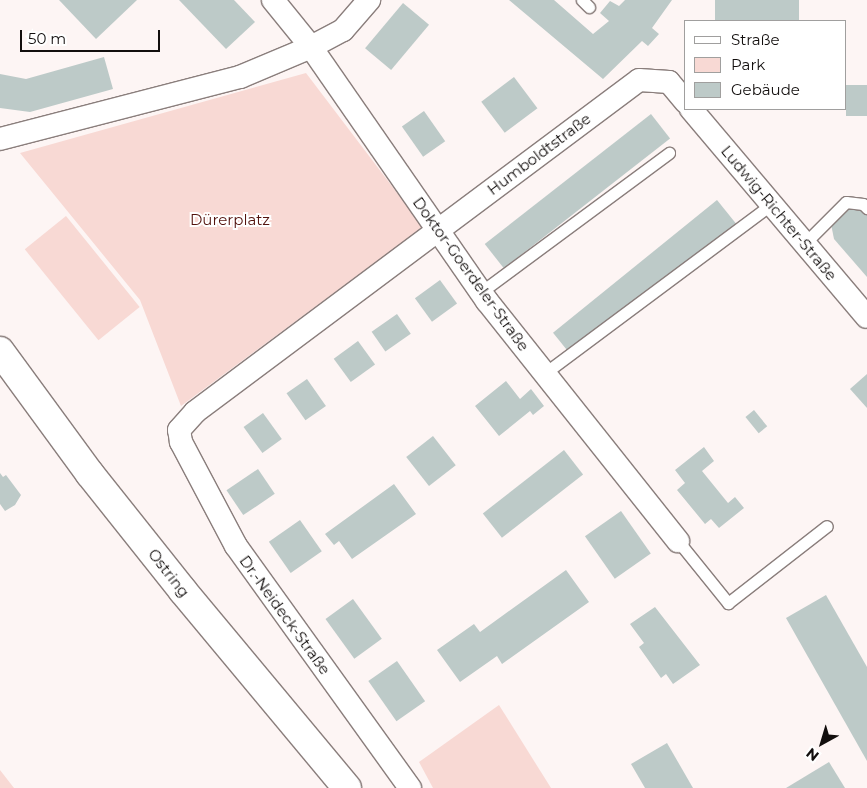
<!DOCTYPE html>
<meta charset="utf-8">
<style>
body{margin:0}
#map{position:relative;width:867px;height:788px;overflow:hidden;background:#fdf5f4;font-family:Montserrat,sans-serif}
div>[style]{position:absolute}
.green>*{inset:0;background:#f8d9d4;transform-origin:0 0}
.building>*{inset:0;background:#bdcac8;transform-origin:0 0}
.roads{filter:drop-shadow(1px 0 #8a7e7c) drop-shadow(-1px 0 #8a7e7c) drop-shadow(0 1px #8a7e7c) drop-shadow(0 -1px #8a7e7c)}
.service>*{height:11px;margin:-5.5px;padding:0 5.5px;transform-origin:5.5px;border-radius:5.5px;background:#fff}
.minor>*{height:22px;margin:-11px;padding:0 11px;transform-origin:11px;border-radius:11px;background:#fff}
.secondary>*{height:28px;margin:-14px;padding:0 14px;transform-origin:14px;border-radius:14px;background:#fff}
span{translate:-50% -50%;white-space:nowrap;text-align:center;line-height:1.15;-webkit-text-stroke:4px #fff;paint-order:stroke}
.street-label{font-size:15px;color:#120e0d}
.park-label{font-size:15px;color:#52120d}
.legend{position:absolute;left:684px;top:20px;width:162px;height:90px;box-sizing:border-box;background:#fff;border:1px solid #a09f9e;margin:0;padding:6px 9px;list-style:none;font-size:15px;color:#120e0d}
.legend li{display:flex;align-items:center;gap:10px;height:25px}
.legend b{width:25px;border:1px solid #a09f9e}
.north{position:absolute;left:797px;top:718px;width:50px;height:50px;-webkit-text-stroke:4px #fff;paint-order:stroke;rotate:219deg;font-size:14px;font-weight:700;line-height:20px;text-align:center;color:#120e0d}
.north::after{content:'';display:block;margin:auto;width:18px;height:22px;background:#120e0d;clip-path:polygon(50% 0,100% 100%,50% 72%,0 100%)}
.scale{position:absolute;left:20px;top:30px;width:140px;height:22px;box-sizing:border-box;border:2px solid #120e0d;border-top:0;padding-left:6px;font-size:15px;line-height:18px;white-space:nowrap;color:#120e0d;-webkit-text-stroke:4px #fff;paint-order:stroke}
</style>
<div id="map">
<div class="green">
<div style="clip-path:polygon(306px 73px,423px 227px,181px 406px,140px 300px,20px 153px)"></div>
<div style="left:66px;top:216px;width:117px;height:53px;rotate:51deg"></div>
<div style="clip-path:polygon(499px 705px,551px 788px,433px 788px,419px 762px)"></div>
<div style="clip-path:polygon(0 770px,14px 788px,0 788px)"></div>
</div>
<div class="building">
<div style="clip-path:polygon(59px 0,137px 0,96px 39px)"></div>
<div style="clip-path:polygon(179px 0,234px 0,255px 22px,226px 49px)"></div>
<div style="clip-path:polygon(509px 0,554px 0,593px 34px,609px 21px,600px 13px,610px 1px,619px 6px,625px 0,672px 0,652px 28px,659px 34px,648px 46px,642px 41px,603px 79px)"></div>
<div style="left:715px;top:0;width:84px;height:21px"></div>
<div style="left:403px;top:3px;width:34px;height:59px;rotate:40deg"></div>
<div style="clip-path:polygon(104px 57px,113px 89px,30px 112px,0 108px,0 74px,26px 79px)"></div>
<div style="left:514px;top:77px;width:39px;height:41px;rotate:53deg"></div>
<div style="left:867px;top:85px;width:31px;height:21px;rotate:90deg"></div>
<div style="left:424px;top:111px;width:37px;height:27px;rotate:55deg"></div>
<div style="left:651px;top:114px;width:31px;height:211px;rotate:52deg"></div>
<div style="left:717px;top:200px;width:33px;height:211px;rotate:51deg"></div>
<div style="clip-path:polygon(848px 207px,867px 210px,867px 277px,834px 239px,831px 224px)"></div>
<div style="left:440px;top:280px;width:29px;height:31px;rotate:54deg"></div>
<div style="left:397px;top:314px;width:24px;height:31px;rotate:55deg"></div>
<div style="left:358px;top:341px;width:29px;height:30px;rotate:54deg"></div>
<div style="clip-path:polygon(867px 374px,867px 408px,850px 389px)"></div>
<div style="left:307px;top:379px;width:33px;height:25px;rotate:55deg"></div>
<div style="clip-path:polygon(506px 381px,520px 399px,531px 389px,544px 406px,533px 415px,530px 411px,499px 436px,475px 406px)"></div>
<div style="left:754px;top:410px;width:21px;height:11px;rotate:51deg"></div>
<div style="left:263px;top:413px;width:32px;height:24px;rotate:54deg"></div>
<div style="left:433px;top:436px;width:37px;height:34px;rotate:52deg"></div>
<div style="clip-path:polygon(704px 447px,714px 461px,702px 471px,728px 503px,735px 497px,744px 508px,719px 528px,711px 519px,705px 524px,677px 490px,685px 483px,675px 470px)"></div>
<div style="left:564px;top:450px;width:31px;height:103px;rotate:52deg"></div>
<div style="left:258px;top:469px;width:30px;height:38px;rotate:56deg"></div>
<div style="clip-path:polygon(0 473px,3px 477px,6px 475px,21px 495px,15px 505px,5px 511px,0 504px)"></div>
<div style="clip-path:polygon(394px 484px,416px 514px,352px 559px,339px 541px,334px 545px,325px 534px)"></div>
<div style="left:621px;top:511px;width:52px;height:44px;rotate:55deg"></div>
<div style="left:300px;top:520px;width:38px;height:38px;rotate:55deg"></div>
<div style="clip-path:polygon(566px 570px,589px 602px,502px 664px,497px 656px,460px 682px,437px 650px,474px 624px,480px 632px)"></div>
<div style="clip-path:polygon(826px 595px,867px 667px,867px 761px,786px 618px)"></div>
<div style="left:353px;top:599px;width:49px;height:34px;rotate:54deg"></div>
<div style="clip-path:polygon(655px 607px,700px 665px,673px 684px,666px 674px,661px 678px,639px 647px,644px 643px,630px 624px)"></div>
<div style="left:397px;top:661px;width:49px;height:35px;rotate:55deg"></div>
<div style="clip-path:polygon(667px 743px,693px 788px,645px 788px,631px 764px)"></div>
<div style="clip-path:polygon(829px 762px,845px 788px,786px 788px)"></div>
</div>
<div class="roads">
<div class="service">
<div style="left:582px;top:0;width:10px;rotate:45deg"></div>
<div style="left:805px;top:243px;width:58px;rotate:-45deg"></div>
<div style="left:846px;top:202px;width:17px;rotate:7deg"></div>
<div style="left:863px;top:204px;width:6px;rotate:45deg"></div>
<div style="left:481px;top:292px;width:234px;rotate:-36.5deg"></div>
<div style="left:545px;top:373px;width:283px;rotate:-36.7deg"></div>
<div style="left:678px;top:541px;width:80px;rotate:51.1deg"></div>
<div style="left:728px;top:603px;width:125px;rotate:-37.9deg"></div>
</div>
<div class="minor">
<div style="left:273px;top:0;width:60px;rotate:51deg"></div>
<div style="left:311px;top:47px;width:309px;rotate:55.3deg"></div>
<div style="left:487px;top:301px;width:307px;rotate:51.5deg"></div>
<div style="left:691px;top:109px;width:272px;rotate:49.8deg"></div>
<div style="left:0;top:139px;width:248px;rotate:-14.5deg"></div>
<div style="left:240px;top:77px;width:77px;rotate:-22.9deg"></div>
<div style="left:311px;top:47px;width:36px;rotate:-28deg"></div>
<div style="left:343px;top:30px;width:40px;rotate:-49deg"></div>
<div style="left:410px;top:788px;width:298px;rotate:-125.7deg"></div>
<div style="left:236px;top:546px;width:118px;rotate:-117.9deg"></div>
<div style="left:181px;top:442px;width:12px;rotate:-99deg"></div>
<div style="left:179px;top:430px;width:24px;rotate:-48deg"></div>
<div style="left:195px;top:412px;width:554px;rotate:-36.79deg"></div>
<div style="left:639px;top:80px;width:30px;rotate:4deg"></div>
<div style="left:669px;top:82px;width:26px;rotate:50deg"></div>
</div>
<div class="secondary">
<div style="left:0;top:351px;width:152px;rotate:53.8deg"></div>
<div style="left:90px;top:474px;width:149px;rotate:51.5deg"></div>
<div style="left:183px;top:591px;width:256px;rotate:50.2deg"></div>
</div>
</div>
<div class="street-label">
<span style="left:539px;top:154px;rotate:-37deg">Humboldtstraße</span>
<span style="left:779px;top:213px;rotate:50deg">Ludwig-Richter-Straße</span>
<span style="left:471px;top:274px;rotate:54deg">Doktor-Goerdeler-Straße</span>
<span style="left:169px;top:573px;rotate:52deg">Ostring</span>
<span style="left:285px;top:615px;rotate:54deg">Dr.-Neideck-Straße</span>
</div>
<div class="park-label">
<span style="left:230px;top:220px">Dürerplatz</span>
</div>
<ul class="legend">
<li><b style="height:6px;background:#fff"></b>Straße</li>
<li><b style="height:14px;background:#f8d9d4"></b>Park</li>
<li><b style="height:14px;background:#bdcac8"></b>Gebäude</li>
</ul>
<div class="north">N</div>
<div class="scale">50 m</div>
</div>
